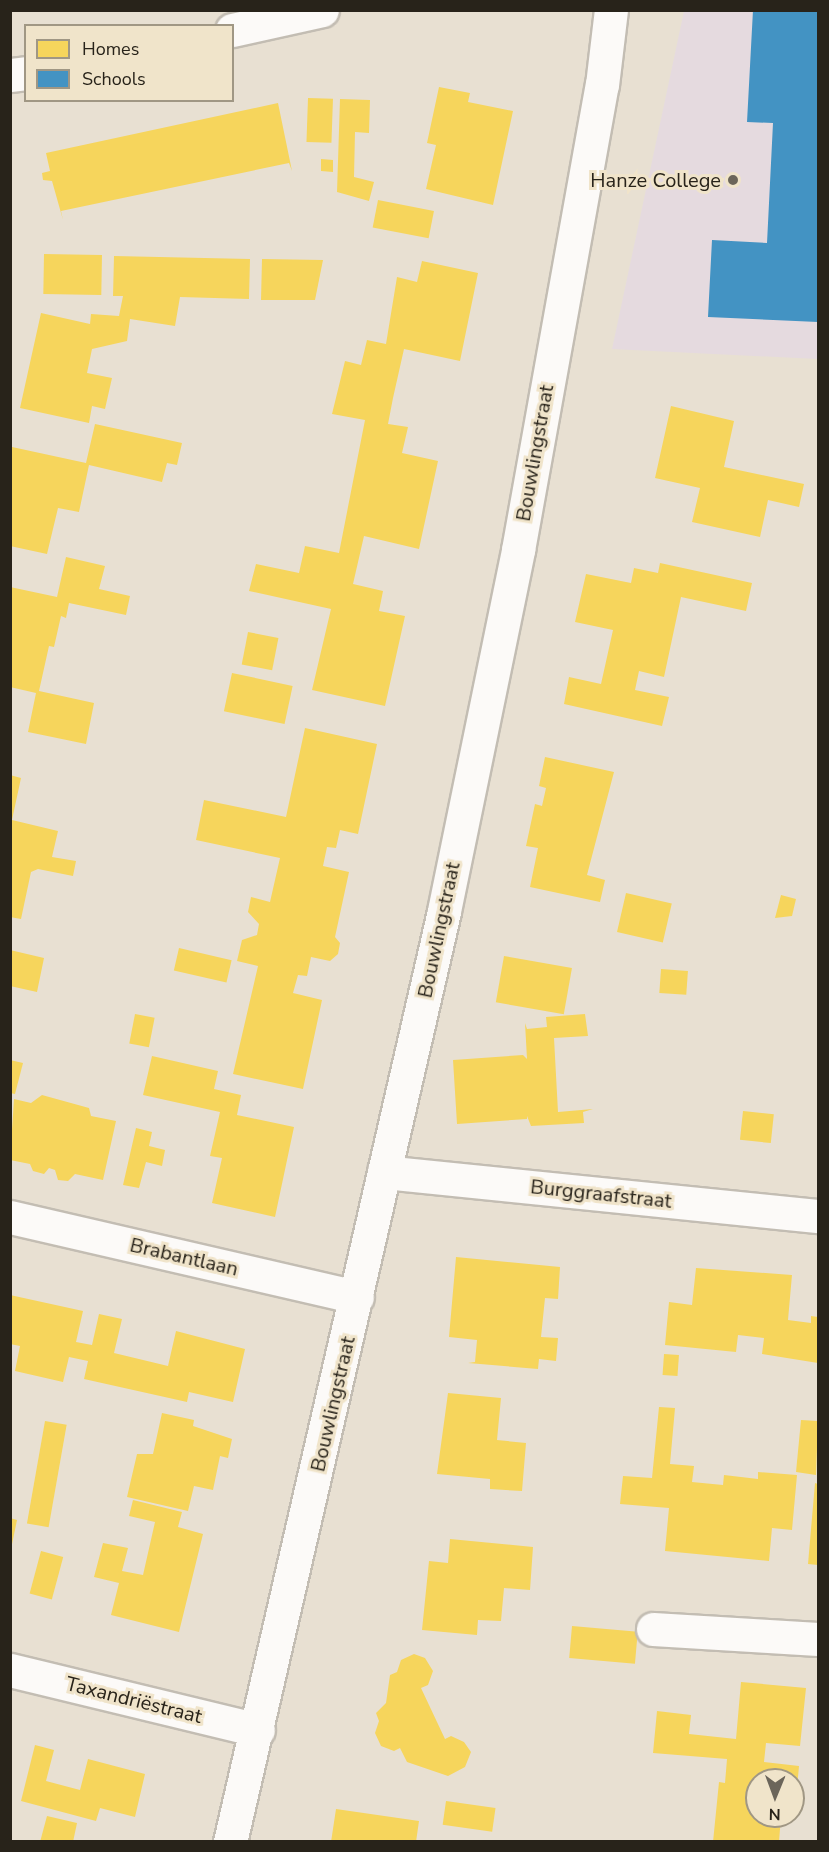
<!DOCTYPE html>
<meta charset="utf-8">
<style>
body{margin:0}
#map{position:relative;width:829px;height:1852px;overflow:hidden;background:#e8e0d2;font-family:"Nunito Sans",sans-serif}
div>[style]{position:absolute}
.education>*{inset:0;background:#e5dadf}
.homes>*{inset:0;background:#f6d55c;transform-origin:0 0}
.schools>*{inset:0;background:#4393c3}
.roads{filter:drop-shadow(2px 0 #c3bdb3) drop-shadow(-2px 0 #c3bdb3) drop-shadow(0 2px #c3bdb3) drop-shadow(0 -2px #c3bdb3)}
.minor>*{height:33px;margin:-16.5px;padding:0 16.5px;transform-origin:16.5px;border-radius:16.5px;background:#fcfaf8}
.dots>*{width:16px;height:16px;translate:-50% -50%;box-sizing:border-box;border:3px solid #f0e4ca;border-radius:50%}
span{translate:-50% -50%;white-space:nowrap;text-align:center;line-height:1.15;-webkit-text-stroke:6px #f0e4ca;paint-order:stroke}
.poi-label{font-size:20px;color:#28231a}
.right{translate:-100% -50%;text-align:right}
.street-label{font-size:20px;color:#28231a}
.frame{position:absolute;inset:0;border:12px solid #28231a;pointer-events:none}
.legend{position:absolute;left:24px;top:24px;width:210px;height:78px;box-sizing:border-box;background:#f0e4ca;border:2px solid #a09784;margin:0;padding:8px 10px;list-style:none;font-size:18px;color:#28231a}
.legend li{display:flex;align-items:center;gap:12px;height:30px}
.legend b{width:30px;border:2px solid #a09784}
.north{position:absolute;left:745px;top:1768px;width:60px;height:60px;box-sizing:border-box;background:#f0e4ca;border:2px solid #a09784;border-radius:50%;rotate:181deg;font-size:16px;font-weight:700;line-height:24px;text-align:center;color:#28231a}
.north::after{content:'';display:block;margin:auto;width:21px;height:27px;background:#6b655a;clip-path:polygon(50% 0,100% 100%,50% 72%,0 100%)}
</style>
<div id="map">
<div class="education">
<div style="clip-path:polygon(684px 11px,818px 11px,818px 359px,612px 349px)"></div>
</div>
<div class="homes">
<div style="clip-path:polygon(439px 87px,470px 93px,468px 102px,513px 111px,493px 205px,426px 189px,436px 145px,427px 143px)"></div>
<div style="left:308px;top:98px;width:25px;height:44px;rotate:2deg"></div>
<div style="clip-path:polygon(340px 99px,370px 100px,369px 133px,355px 132px,354px 177px,374px 182px,369px 201px,337px 192px)"></div>
<div style="clip-path:polygon(278px 103px,292px 171px,289px 163px,61px 211px,63px 220px,52px 181px,43px 180px,42px 173px,50px 171px,46px 153px)"></div>
<div style="clip-path:polygon(321px 159px,333px 160px,333px 172px,321px 171px)"></div>
<div style="left:378px;top:200px;width:57px;height:28px;rotate:11deg"></div>
<div style="left:44px;top:254px;width:58px;height:40px;rotate:1deg"></div>
<div style="clip-path:polygon(114px 256px,250px 259px,249px 299px,180px 297px,175px 326px,130px 319px,127px 341px,92px 349px,87px 373px,112px 378px,105px 409px,92px 406px,89px 423px,20px 408px,41px 313px,90px 324px,91px 314px,119px 316px,123px 296px,113px 296px)"></div>
<div style="clip-path:polygon(262px 259px,323px 260px,315px 300px,261px 300px)"></div>
<div style="clip-path:polygon(422px 261px,478px 273px,460px 361px,404px 349px,393px 398px,388px 424px,408px 427px,402px 453px,438px 461px,419px 549px,364px 536px,353px 584px,383px 591px,379px 611px,405px 616px,385px 706px,312px 690px,331px 609px,249px 591px,256px 564px,299px 573px,305px 546px,339px 553px,365px 420px,332px 414px,345px 361px,361px 365px,367px 340px,386px 344px,397px 277px,417px 282px)"></div>
<div style="clip-path:polygon(671px 406px,734px 421px,724px 467px,804px 484px,799px 507px,768px 500px,760px 537px,692px 522px,700px 488px,655px 478px)"></div>
<div style="clip-path:polygon(95px 424px,182px 443px,177px 465px,167px 463px,162px 482px,89px 465px,79px 512px,58px 508px,47px 554px,10px 546px,12px 447px,86px 463px)"></div>
<div style="clip-path:polygon(66px 557px,105px 566px,99px 589px,130px 596px,126px 615px,69px 603px,66px 618px,61px 616px,54px 647px,49px 646px,39px 691px,94px 703px,86px 744px,28px 732px,36px 693px,10px 687px,10px 587px,57px 597px)"></div>
<div style="clip-path:polygon(660px 563px,752px 583px,746px 611px,681px 597px,664px 677px,639px 671px,635px 690px,669px 697px,662px 726px,564px 704px,569px 677px,601px 684px,613px 630px,575px 622px,586px 574px,631px 583px,634px 568px,658px 573px)"></div>
<div style="left:248px;top:632px;width:31px;height:33px;rotate:11deg"></div>
<div style="left:232px;top:673px;width:62px;height:39px;rotate:12deg"></div>
<div style="clip-path:polygon(305px 728px,377px 744px,358px 834px,340px 830px,336px 848px,327px 847px,323px 866px,349px 872px,335px 937px,340px 943px,338px 954px,330px 961px,311px 957px,307px 976px,298px 975px,293px 993px,322px 1000px,303px 1089px,233px 1074px,258px 966px,237px 961px,242px 940px,257px 935px,259px 924px,248px 912px,251px 897px,270px 902px,280px 858px,196px 840px,204px 800px,286px 817px)"></div>
<div style="clip-path:polygon(545px 757px,614px 772px,587px 875px,605px 880px,600px 902px,530px 887px,538px 848px,526px 846px,535px 804px,542px 806px,546px 788px,539px 786px)"></div>
<div style="clip-path:polygon(10px 775px,21px 778px,12px 820px,58px 831px,52px 857px,76px 861px,73px 876px,38px 869px,31px 872px,21px 919px,10px 917px)"></div>
<div style="left:626px;top:893px;width:47px;height:40px;rotate:13deg"></div>
<div style="clip-path:polygon(781px 895px,796px 899px,792px 916px,775px 918px)"></div>
<div style="left:179px;top:948px;width:54px;height:23px;rotate:13deg"></div>
<div style="clip-path:polygon(10px 950px,44px 958px,37px 992px,10px 986px)"></div>
<div style="left:504px;top:956px;width:69px;height:47px;rotate:10deg"></div>
<div style="left:661px;top:969px;width:27px;height:24px;rotate:4deg"></div>
<div style="left:135px;top:1014px;width:20px;height:30px;rotate:11deg"></div>
<div style="clip-path:polygon(585px 1014px,588px 1036px,554px 1038px,558px 1112px,593px 1109px,583px 1112px,584px 1123px,531px 1126px,527px 1116px,527px 1119px,457px 1124px,453px 1060px,523px 1055px,527px 1059px,525px 1023px,527px 1029px,547px 1027px,546px 1017px)"></div>
<div style="clip-path:polygon(152px 1056px,218px 1071px,214px 1089px,241px 1095px,237px 1115px,294px 1127px,275px 1217px,212px 1203px,222px 1158px,210px 1156px,220px 1112px,143px 1095px)"></div>
<div style="clip-path:polygon(10px 1060px,23px 1063px,15px 1094px,10px 1093px)"></div>
<div style="clip-path:polygon(42px 1095px,89px 1108px,91px 1116px,116px 1121px,103px 1180px,75px 1174px,68px 1181px,58px 1180px,55px 1170px,49px 1168px,44px 1174px,33px 1171px,30px 1164px,10px 1160px,14px 1099px,31px 1103px)"></div>
<div style="left:743px;top:1111px;width:31px;height:29px;rotate:6deg"></div>
<div style="clip-path:polygon(136px 1128px,152px 1132px,149px 1146px,165px 1150px,162px 1166px,146px 1162px,139px 1188px,123px 1185px)"></div>
<div style="clip-path:polygon(456px 1257px,560px 1267px,558px 1299px,545px 1298px,541px 1337px,558px 1338px,556px 1361px,539px 1359px,538px 1369px,468px 1363px,475px 1362px,477px 1340px,449px 1337px)"></div>
<div style="clip-path:polygon(696px 1268px,792px 1275px,788px 1320px,811px 1323px,811px 1316px,818px 1317px,818px 1363px,762px 1354px,764px 1338px,738px 1335px,736px 1352px,665px 1345px,669px 1302px,692px 1305px)"></div>
<div style="clip-path:polygon(10px 1295px,83px 1311px,76px 1342px,92px 1345px,99px 1314px,122px 1319px,114px 1353px,168px 1366px,176px 1331px,245px 1349px,233px 1402px,189px 1392px,187px 1402px,84px 1379px,88px 1361px,69px 1357px,63px 1382px,15px 1371px,20px 1346px,10px 1344px)"></div>
<div style="left:664px;top:1354px;width:15px;height:21px;rotate:4deg"></div>
<div style="clip-path:polygon(448px 1393px,501px 1398px,497px 1440px,526px 1443px,522px 1491px,490px 1489px,490px 1479px,437px 1474px)"></div>
<div style="clip-path:polygon(659px 1407px,675px 1408px,670px 1464px,694px 1466px,692px 1482px,723px 1485px,724px 1475px,758px 1479px,758px 1472px,797px 1475px,792px 1530px,772px 1528px,769px 1561px,665px 1551px,669px 1508px,620px 1504px,623px 1476px,652px 1478px)"></div>
<div style="clip-path:polygon(162px 1413px,194px 1420px,193px 1426px,232px 1439px,228px 1458px,220px 1456px,213px 1490px,194px 1486px,188px 1511px,127px 1497px,137px 1454px,153px 1454px)"></div>
<div style="clip-path:polygon(801px 1420px,818px 1421px,816px 1475px,796px 1472px)"></div>
<div style="left:45px;top:1421px;width:22px;height:104px;rotate:10deg"></div>
<div style="clip-path:polygon(815px 1483px,818px 1484px,818px 1565px,808px 1564px)"></div>
<div style="clip-path:polygon(133px 1500px,182px 1512px,178px 1527px,203px 1534px,179px 1632px,111px 1615px,119px 1583px,94px 1577px,103px 1543px,128px 1548px,122px 1571px,143px 1575px,155px 1522px,129px 1516px)"></div>
<div style="clip-path:polygon(10px 1518px,17px 1520px,11px 1549px,10px 1549px)"></div>
<div style="clip-path:polygon(450px 1539px,533px 1547px,530px 1590px,504px 1588px,501px 1621px,478px 1620px,477px 1635px,422px 1630px,429px 1561px,448px 1563px)"></div>
<div style="left:41px;top:1551px;width:23px;height:44px;rotate:15deg"></div>
<div style="left:572px;top:1626px;width:66px;height:32px;rotate:5deg"></div>
<div style="clip-path:polygon(414px 1654px,425px 1658px,433px 1671px,428px 1685px,421px 1688px,445px 1739px,451px 1736px,464px 1742px,471px 1752px,465px 1767px,448px 1776px,407px 1762px,400px 1748px,394px 1751px,381px 1746px,375px 1733px,379px 1721px,376px 1713px,386px 1703px,390px 1675px,397px 1672px,401px 1660px)"></div>
<div style="clip-path:polygon(741px 1682px,806px 1688px,800px 1746px,766px 1743px,764px 1762px,799px 1766px,795px 1810px,793px 1780px,757px 1780px,757px 1816px,781px 1816px,779px 1842px,713px 1842px,719px 1782px,725px 1783px,727px 1759px,653px 1753px,657px 1711px,691px 1715px,689px 1734px,736px 1739px)"></div>
<div style="clip-path:polygon(35px 1745px,54px 1750px,46px 1781px,80px 1790px,88px 1759px,145px 1774px,135px 1817px,100px 1808px,96px 1821px,21px 1801px)"></div>
<div style="left:446px;top:1801px;width:50px;height:24px;rotate:8deg"></div>
<div style="clip-path:polygon(336px 1809px,419px 1821px,416px 1842px,331px 1842px)"></div>
<div style="clip-path:polygon(47px 1816px,77px 1823px,73px 1842px,40px 1842px)"></div>
</div>
<div class="schools">
<div style="clip-path:polygon(753px 10px,818px 10px,818px 322px,708px 317px,712px 240px,767px 243px,773px 123px,747px 122px)"></div>
</div>
<div class="roads">
<div class="minor">
<div style="left:232px;top:30px;width:92px;rotate:-12.5deg"></div>
<div style="left:10px;top:75px;width:16px;rotate:-7deg"></div>
<div style="left:384px;top:1172px;width:436px;rotate:5.8deg"></div>
<div style="left:10px;top:1217px;width:356px;rotate:13deg"></div>
<div style="left:653px;top:1629px;width:165px;rotate:3.5deg"></div>
<div style="left:10px;top:1670px;width:255px;rotate:13.6deg"></div>
<div style="left:230px;top:1842px;width:955px;rotate:-77.05deg"></div>
<div style="left:444px;top:911px;width:369px;rotate:-78.4deg"></div>
<div style="left:518px;top:550px;width:473px;rotate:-79.8deg"></div>
<div style="left:602px;top:85px;width:76px;rotate:-83.2deg"></div>
</div>
</div>
<div class="dots">
<div style="left:733px;top:180px;background:#6b655a"></div>
</div>
<div class="poi-label">
<span class="right" style="left:721px;top:180px">Hanze College</span>
</div>
<div class="street-label">
<span style="left:535px;top:453px;rotate:-80deg">Bouwlingstraat</span>
<span style="left:439px;top:930px;rotate:-78deg">Bouwlingstraat</span>
<span style="left:601px;top:1194px;rotate:6deg">Burggraafstraat</span>
<span style="left:184px;top:1257px;rotate:13deg">Brabantlaan</span>
<span style="left:333px;top:1404px;rotate:-77deg">Bouwlingstraat</span>
<span style="left:134px;top:1700px;rotate:14deg">Taxandriëstraat</span>
</div>
<div class="frame"></div>
<ul class="legend">
<li><b style="height:16px;background:#f6d55c"></b>Homes</li>
<li><b style="height:16px;background:#4393c3"></b>Schools</li>
</ul>
<div class="north">N</div>
</div>
